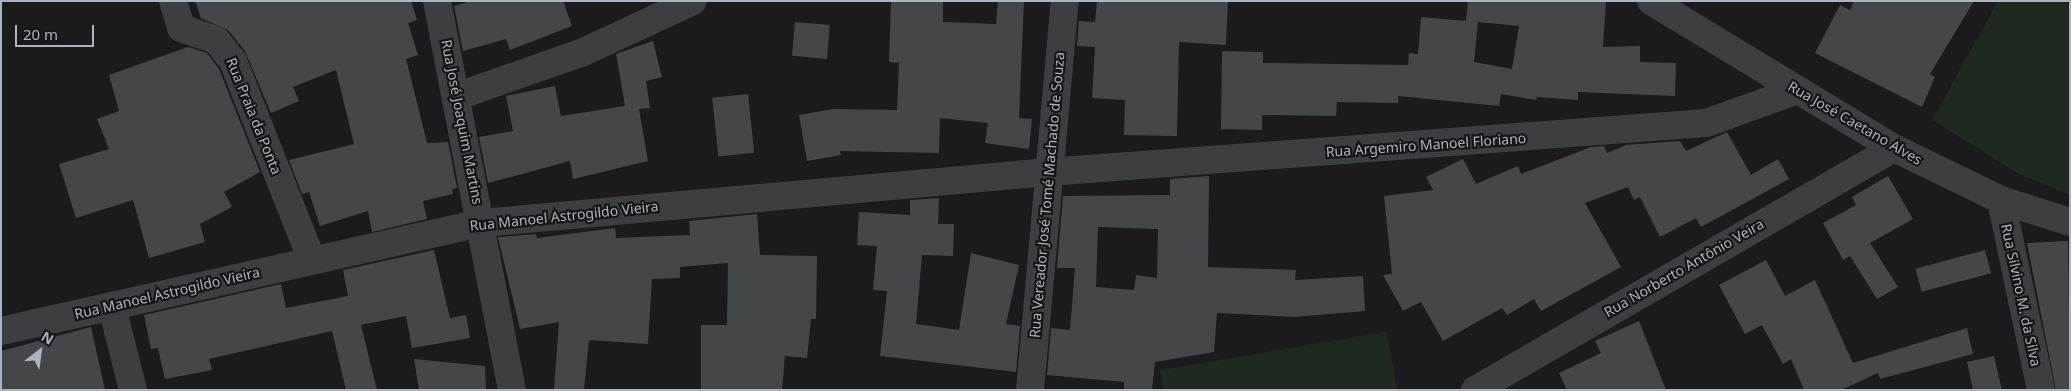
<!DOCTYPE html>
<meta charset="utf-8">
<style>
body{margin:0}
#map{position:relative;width:2071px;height:391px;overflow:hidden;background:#1b1b1d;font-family:"Noto Sans",sans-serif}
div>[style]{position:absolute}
.green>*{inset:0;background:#202920}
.building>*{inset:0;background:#45464a;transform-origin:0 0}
.minor>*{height:28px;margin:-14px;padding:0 14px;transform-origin:14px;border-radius:14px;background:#3c3e42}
span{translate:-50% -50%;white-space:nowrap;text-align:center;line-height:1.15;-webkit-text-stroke:4.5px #161618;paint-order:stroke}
.street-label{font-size:14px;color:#adb4bd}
.frame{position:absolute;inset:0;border:2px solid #adb4bd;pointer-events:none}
.north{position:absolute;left:15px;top:326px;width:50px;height:50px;-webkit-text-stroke:4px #161618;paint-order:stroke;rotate:30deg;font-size:14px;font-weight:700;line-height:20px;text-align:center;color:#adb4bd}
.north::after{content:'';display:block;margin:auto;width:18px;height:22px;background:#adb4bd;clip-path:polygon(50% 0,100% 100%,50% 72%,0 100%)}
.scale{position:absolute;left:15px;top:25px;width:79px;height:22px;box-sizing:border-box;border:2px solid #adb4bd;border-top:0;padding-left:6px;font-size:15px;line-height:18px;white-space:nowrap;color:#adb4bd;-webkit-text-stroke:4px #161618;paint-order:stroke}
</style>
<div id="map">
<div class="green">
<div style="clip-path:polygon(1998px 1px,2062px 1px,2070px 6px,2070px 195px,2019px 174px,1932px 120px)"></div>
<div style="clip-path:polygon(1387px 332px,1397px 390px,1163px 390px,1160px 370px)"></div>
</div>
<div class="building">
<div style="clip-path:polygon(195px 1px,411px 1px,417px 20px,408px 23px,418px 55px,406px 59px,427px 143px,448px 142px,457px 188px,452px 189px,453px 194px,423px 201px,427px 219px,372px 232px,368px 211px,320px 226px,309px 192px,302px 194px,289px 160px,354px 144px,336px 70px,293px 87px,299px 101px,271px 113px,245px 51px,228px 30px,201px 18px)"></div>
<div style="clip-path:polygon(472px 1px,563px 1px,572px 26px,510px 50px,506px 39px,463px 51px,454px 6px)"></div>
<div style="clip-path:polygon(891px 1px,943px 1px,943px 22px,996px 24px,998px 1px,1024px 1px,1019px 118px,1032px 119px,1029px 149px,985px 143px,988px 123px,940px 118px,939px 153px,840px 151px,841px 155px,807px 161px,799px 115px,833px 109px,897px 110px,899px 63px,889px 62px)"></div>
<div style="clip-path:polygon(1097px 1px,1228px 1px,1226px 45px,1179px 42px,1177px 136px,1124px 135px,1125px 100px,1092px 98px,1095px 47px,1077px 46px,1079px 21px,1095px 22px)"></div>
<div style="clip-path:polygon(evenodd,1468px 1px,1606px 1px,1603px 47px,1640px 46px,1640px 62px,1676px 63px,1675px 96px,1578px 92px,1578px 100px,1537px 97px,1536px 100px,1501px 94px,1499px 106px,1398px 96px,1398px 103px,1337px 102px,1336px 116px,1262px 115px,1262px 130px,1221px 129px,1222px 51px,1263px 52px,1263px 63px,1408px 65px,1409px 53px,1418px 54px,1421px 17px,1466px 21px,1468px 1px,1478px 22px,1519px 26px,1512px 69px,1474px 62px,1478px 22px)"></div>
<div style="clip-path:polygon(1854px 1px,1974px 1px,1930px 74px,1935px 77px,1922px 107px,1815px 53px,1840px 5px,1850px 10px)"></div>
<div style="left:795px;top:22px;width:35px;height:34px;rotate:5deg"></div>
<div style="clip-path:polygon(653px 41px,662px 77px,646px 81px,650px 108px,639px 109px,648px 161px,573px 179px,570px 161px,488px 183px,479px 137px,513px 131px,506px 96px,555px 86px,561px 116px,625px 106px,616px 54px)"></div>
<div style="clip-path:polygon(188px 47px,207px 53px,219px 69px,260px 172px,224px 192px,232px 207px,200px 224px,205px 242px,149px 258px,133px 200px,76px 218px,59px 164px,109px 149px,97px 119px,119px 111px,109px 75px)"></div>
<div style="left:748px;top:94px;width:59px;height:36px;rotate:84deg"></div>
<div style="clip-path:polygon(1727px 132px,1751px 175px,1778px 159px,1789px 179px,1701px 227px,1696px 218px,1660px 237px,1640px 197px,1634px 200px,1628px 187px,1585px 203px,1621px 267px,1541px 311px,1534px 299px,1507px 315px,1502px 308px,1443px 341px,1421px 302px,1403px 311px,1383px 275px,1392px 274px,1384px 196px,1433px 190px,1426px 177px,1463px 159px,1476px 184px,1518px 166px,1521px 174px,1591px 147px,1604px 146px,1607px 153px,1626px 145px,1680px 141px,1686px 151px)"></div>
<div style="clip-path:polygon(evenodd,1209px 176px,1208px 267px,1296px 270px,1295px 280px,1363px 276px,1365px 311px,1294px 317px,1217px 313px,1214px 352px,1155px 362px,1152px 390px,1124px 390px,1124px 382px,1047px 375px,1051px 328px,1070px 330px,1075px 268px,1057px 268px,1063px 196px,1170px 195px,1170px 179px,1209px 176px,1098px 227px,1158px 229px,1157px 278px,1136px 275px,1134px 290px,1096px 287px,1098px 227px)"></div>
<div style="clip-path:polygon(1888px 176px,1913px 219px,1870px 243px,1898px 287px,1877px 299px,1850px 256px,1843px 260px,1823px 223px,1856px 205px,1852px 197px)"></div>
<div style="clip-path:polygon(939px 198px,938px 224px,954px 224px,953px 256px,922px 255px,916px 324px,959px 330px,971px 253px,1019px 265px,1006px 324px,1020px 326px,1016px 372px,880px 356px,887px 291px,873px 290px,877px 246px,857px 245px,859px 212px,910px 215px,910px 200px)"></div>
<div style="clip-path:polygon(757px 214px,760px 255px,817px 256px,816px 319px,811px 319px,807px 358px,785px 356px,782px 390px,701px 390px,701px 325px,727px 325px,728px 263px,680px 267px,680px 278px,652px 279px,648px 344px,589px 340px,584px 390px,554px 390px,559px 322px,520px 329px,498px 237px,536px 234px,537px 238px,615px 228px,616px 238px,690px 235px,689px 221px)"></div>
<div style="clip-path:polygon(2068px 241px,2070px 390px,2056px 390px,2027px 243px)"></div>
<div style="clip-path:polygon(434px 250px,450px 318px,466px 315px,470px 338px,412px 348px,406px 316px,361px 325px,377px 390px,346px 390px,332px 331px,209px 359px,212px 370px,165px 379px,158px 348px,151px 349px,144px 315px,281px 284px,286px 308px,348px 296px,343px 270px)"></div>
<div style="left:1985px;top:250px;width:24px;height:72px;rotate:75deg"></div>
<div style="clip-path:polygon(1766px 260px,1785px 296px,1815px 280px,1853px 363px,1967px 328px,1973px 354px,1880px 379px,1878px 373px,1841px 390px,1804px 390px,1791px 359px,1783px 364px,1762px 325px,1745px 334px,1719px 285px)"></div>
<div style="clip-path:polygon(1639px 321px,1666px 390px,1567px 390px,1559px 373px,1601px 353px,1595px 341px)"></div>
<div style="clip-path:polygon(91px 327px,105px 390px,1px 390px,1px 351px)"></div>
<div style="clip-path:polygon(1994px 356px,2002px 390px,1973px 390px,1967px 362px)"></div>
<div style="clip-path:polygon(414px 359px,485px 366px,486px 390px,419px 390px)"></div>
</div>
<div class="minor">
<div style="left:173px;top:1px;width:28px;rotate:73deg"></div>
<div style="left:181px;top:28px;width:37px;rotate:19deg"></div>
<div style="left:216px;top:40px;width:27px;rotate:51deg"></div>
<div style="left:233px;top:61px;width:212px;rotate:68.4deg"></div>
<div style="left:437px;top:1px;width:396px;rotate:79.1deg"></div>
<div style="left:1651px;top:1px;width:284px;rotate:31.2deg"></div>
<div style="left:1894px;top:148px;width:119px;rotate:25.9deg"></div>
<div style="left:2001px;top:200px;width:72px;rotate:17.7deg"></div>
<div style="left:458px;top:96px;width:130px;rotate:-19.3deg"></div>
<div style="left:581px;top:53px;width:123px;rotate:-24.9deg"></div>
<div style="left:2001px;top:200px;width:194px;rotate:78.1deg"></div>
<div style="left:112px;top:307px;width:86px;rotate:75.8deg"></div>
<div style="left:1px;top:331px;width:493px;rotate:-12.7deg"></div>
<div style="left:482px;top:223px;width:568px;rotate:-5.15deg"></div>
<div style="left:1048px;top:172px;width:660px;rotate:-4.26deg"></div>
<div style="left:1706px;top:123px;width:98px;rotate:-19.7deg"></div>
<div style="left:1030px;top:390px;width:391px;rotate:-84.9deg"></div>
<div style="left:1475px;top:390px;width:484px;rotate:-30deg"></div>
</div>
<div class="street-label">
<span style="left:254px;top:116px;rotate:68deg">Rua Praia da Ponta</span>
<span style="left:462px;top:122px;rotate:79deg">Rua José Joaquim Martins</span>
<span style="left:1855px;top:123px;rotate:30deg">Rua José Caetano Alves</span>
<span style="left:1426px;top:145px;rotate:-4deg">Rua Argemiro Manoel Floriano</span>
<span style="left:1047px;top:195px;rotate:-85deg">Rua Vereador José Tomé Machado de Souza</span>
<span style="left:564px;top:216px;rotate:-6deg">Rua Manoel Astrogildo Vieira</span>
<span style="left:1684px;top:268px;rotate:-30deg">Rua Norberto Antônio Veira</span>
<span style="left:167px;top:293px;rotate:-13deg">Rua Manoel Astrogildo Vieira</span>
<span style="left:2021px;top:295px;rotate:78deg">Rua Silvino M. da Silva</span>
</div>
<div class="frame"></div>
<div class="north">N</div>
<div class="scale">20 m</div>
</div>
